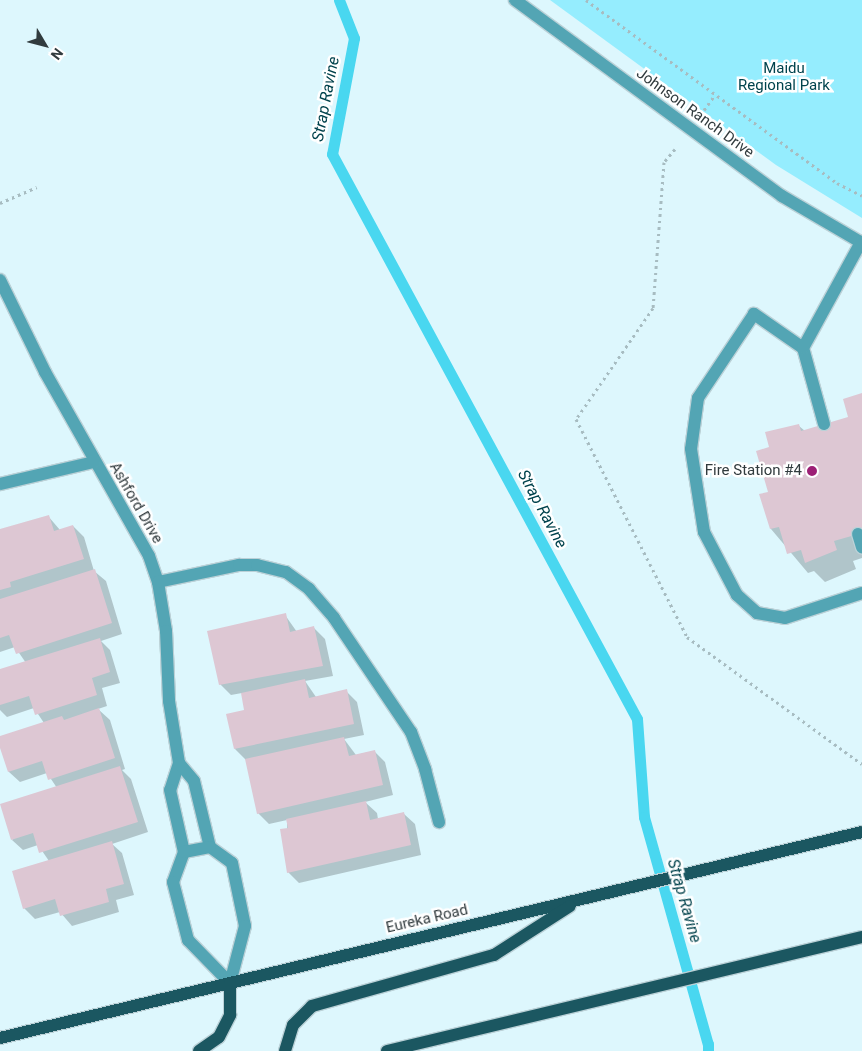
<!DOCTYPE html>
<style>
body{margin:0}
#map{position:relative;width:862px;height:1051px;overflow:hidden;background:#ddf7fd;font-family:Roboto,sans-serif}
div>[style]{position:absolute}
.green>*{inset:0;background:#95edfe}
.shadow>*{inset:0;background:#0003}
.stream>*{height:11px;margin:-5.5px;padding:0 5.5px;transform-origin:5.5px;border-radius:5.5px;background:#49d7f0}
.building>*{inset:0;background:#ddc7d3}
.path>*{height:3px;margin-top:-1.5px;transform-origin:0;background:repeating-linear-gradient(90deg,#a7bcc1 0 2.5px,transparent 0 6.5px)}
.roads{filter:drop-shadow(1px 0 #bbd1d7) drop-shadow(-1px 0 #bbd1d7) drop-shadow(0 1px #bbd1d7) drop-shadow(0 -1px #bbd1d7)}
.minor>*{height:12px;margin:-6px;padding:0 6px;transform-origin:6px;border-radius:6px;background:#53a5b4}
.major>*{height:12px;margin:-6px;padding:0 6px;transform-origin:6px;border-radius:6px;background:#1b5761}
.dots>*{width:14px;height:14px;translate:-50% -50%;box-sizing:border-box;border:2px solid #fff;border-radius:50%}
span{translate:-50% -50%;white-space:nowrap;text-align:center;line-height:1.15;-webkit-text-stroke:5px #fff;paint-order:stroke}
.park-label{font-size:15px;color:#00434d}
.street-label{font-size:15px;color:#313b3e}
.poi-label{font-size:15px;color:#313b3e}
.right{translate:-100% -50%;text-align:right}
.water-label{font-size:16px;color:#00424c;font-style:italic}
.north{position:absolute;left:20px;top:20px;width:50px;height:50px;-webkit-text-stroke:4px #fff;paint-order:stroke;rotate:127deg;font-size:14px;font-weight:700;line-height:20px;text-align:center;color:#313b3e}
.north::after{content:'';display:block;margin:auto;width:18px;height:22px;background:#313b3e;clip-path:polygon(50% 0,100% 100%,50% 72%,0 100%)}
</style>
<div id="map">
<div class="green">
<div style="clip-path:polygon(550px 0,862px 0,862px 218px,776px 165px)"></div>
</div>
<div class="shadow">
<div style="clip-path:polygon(862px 394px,862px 558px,853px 561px,856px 569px,825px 582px,814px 571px,808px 573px,771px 529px,771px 448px,799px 426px,805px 431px,850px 418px)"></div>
<div style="clip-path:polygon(48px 516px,60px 530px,73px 526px,84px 537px,94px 571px,106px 581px,122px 634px,101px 641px,110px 650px,120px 683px,102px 688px,107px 706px,98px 709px,110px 720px,125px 769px,122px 770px,131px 779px,148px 832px,112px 844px,122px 853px,134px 895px,116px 900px,119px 912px,72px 926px,60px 912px,35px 919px,24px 908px,49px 861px,38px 845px,23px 850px,12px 840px,57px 788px,47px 773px,20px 782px,9px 772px,0 744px,0 737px,44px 723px,34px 708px,7px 717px,0 710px,0 671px,26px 663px,15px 647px,0 652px,0 530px)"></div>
<div style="clip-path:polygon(285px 615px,297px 632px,314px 628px,325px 639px,333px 676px,305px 681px,316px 697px,346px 691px,357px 702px,364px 735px,344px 739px,356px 755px,374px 751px,385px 762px,393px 795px,365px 802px,377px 813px,378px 819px,404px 814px,415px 824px,421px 855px,299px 883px,288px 872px,287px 820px,269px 824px,258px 813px,246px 760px,235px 749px,245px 711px,242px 693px,231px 695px,220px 684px)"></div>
</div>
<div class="stream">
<div style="left:339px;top:0;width:41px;rotate:68.5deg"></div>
<div style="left:354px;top:38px;width:118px;rotate:100.7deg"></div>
<div style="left:332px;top:154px;width:642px;rotate:61.64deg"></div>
<div style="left:637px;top:719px;width:98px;rotate:85.9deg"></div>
<div style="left:644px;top:817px;width:236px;rotate:74.3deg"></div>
<div style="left:708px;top:1044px;width:7px;rotate:90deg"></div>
</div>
<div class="building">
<div style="clip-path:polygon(862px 393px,862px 533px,834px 541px,837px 550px,805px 563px,801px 550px,787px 554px,779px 527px,770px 529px,759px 494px,768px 492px,756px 451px,769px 447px,765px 432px,799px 424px,801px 431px,848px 417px,843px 399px)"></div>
<div style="clip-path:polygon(49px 515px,54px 531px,73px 525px,84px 559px,10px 582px,11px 587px,0 590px,0 529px)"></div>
<div style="clip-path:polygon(95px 569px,112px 623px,16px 654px,9px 635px,0 638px,0 599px)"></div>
<div style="clip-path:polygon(286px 613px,290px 632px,314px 626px,323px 666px,219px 685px,207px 631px)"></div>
<div style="clip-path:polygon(100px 638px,110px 672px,92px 678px,97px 695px,35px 715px,29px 696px,0 705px,0 669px)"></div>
<div style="clip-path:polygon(305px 679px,309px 698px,347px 689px,354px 724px,234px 749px,226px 714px,244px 710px,241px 693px)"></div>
<div style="clip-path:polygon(99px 708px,115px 758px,48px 780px,42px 761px,8px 772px,0 748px,0 736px,62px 716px,64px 720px)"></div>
<div style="clip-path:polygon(344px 737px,349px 756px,375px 750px,383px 785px,257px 814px,245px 759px)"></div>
<div style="clip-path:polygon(120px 766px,138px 822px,39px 853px,33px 833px,11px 840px,0 804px)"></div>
<div style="clip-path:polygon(366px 801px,370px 820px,404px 812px,411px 845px,287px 873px,280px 829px,288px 828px,286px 819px)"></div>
<div style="clip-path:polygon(112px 841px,124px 884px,106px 889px,109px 902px,60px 916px,55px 899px,23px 909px,12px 871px)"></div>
</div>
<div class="path">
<div style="left:586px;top:0;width:311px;rotate:36.1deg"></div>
<div style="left:837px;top:183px;width:28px;rotate:27deg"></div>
<div style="left:704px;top:110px;width:19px;rotate:-54deg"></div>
<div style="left:675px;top:149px;width:17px;rotate:130deg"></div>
<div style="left:664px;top:162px;width:146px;rotate:94.3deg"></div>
<div style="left:653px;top:308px;width:135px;rotate:124.7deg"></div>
<div style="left:576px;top:419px;width:245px;rotate:63deg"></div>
<div style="left:687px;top:637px;width:216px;rotate:36deg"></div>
<div style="left:0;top:203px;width:40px;rotate:-23.4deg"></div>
</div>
<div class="roads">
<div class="minor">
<div style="left:515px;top:0;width:331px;rotate:36.3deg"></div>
<div style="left:782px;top:196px;width:93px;rotate:30.4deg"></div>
<div style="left:0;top:280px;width:102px;rotate:63.9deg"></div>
<div style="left:45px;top:372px;width:211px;rotate:60.5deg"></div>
<div style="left:149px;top:556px;width:28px;rotate:71deg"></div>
<div style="left:158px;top:582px;width:50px;rotate:80.7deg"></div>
<div style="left:166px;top:631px;width:70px;rotate:87.5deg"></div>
<div style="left:169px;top:701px;width:63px;rotate:80.8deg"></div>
<div style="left:179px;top:763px;width:28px;rotate:108deg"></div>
<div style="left:170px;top:790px;width:64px;rotate:77.3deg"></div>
<div style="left:184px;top:852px;width:32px;rotate:110deg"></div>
<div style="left:173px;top:882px;width:60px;rotate:75.5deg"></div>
<div style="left:188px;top:940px;width:60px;rotate:45.7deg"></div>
<div style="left:803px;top:348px;width:60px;rotate:-145.2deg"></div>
<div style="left:754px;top:314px;width:101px;rotate:123.7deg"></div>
<div style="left:698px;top:398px;width:51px;rotate:97.8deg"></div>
<div style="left:691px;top:449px;width:84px;rotate:81.1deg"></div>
<div style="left:704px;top:532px;width:71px;rotate:62.4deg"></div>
<div style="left:737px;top:595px;width:27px;rotate:42deg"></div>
<div style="left:757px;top:613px;width:28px;rotate:10deg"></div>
<div style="left:785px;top:618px;width:81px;rotate:-18deg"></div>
<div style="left:824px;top:424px;width:79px;rotate:-105.4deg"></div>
<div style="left:803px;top:348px;width:121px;rotate:-61.3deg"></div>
<div style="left:0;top:484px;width:97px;rotate:-13.2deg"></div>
<div style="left:858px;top:534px;width:14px;rotate:73deg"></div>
<div style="left:158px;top:582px;width:83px;rotate:-11.9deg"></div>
<div style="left:239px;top:565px;width:18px"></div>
<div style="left:257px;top:565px;width:30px;rotate:14deg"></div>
<div style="left:286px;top:572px;width:29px;rotate:36deg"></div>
<div style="left:309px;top:589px;width:38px;rotate:49deg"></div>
<div style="left:334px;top:618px;width:138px;rotate:56deg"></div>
<div style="left:411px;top:732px;width:40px;rotate:69deg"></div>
<div style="left:425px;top:769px;width:55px;rotate:75.2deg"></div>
<div style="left:179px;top:763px;width:23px;rotate:50deg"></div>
<div style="left:194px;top:781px;width:68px;rotate:76.4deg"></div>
<div style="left:210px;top:847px;width:27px;rotate:36deg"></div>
<div style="left:232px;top:863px;width:64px;rotate:78.3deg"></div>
<div style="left:245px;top:926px;width:59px;rotate:104.7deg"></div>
<div style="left:184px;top:852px;width:26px;rotate:-11deg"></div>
</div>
<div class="major">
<div style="left:0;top:1038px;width:886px;rotate:-13.44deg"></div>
<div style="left:199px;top:1051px;width:24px;rotate:-35deg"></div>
<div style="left:219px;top:1037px;width:25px;rotate:-63deg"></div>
<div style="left:230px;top:1015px;width:32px;rotate:-90deg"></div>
<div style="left:285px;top:1051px;width:27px;rotate:-73deg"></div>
<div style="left:293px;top:1025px;width:27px;rotate:-45deg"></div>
<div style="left:312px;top:1006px;width:189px;rotate:-15.7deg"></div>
<div style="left:494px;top:955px;width:90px;rotate:-32.8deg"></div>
<div style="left:387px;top:1051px;width:488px;rotate:-13.5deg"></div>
</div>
</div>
<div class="dots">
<div style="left:812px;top:471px;background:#9c1f75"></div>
</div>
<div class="park-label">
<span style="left:784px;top:77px">Maidu<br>Regional Park</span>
</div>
<div class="street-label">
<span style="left:695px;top:113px;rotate:36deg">Johnson Ranch Drive</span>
<span style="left:136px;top:503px;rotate:60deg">Ashford Drive</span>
<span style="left:427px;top:919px;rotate:-13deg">Eureka Road</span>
</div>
<div class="poi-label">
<span class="right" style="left:802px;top:471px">Fire Station #4</span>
</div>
<div class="water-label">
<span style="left:326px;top:99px;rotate:-79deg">Strap Ravine</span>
<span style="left:542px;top:509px;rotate:62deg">Strap Ravine</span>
<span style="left:684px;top:901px;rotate:74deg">Strap Ravine</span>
</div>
<div class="north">N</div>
</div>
